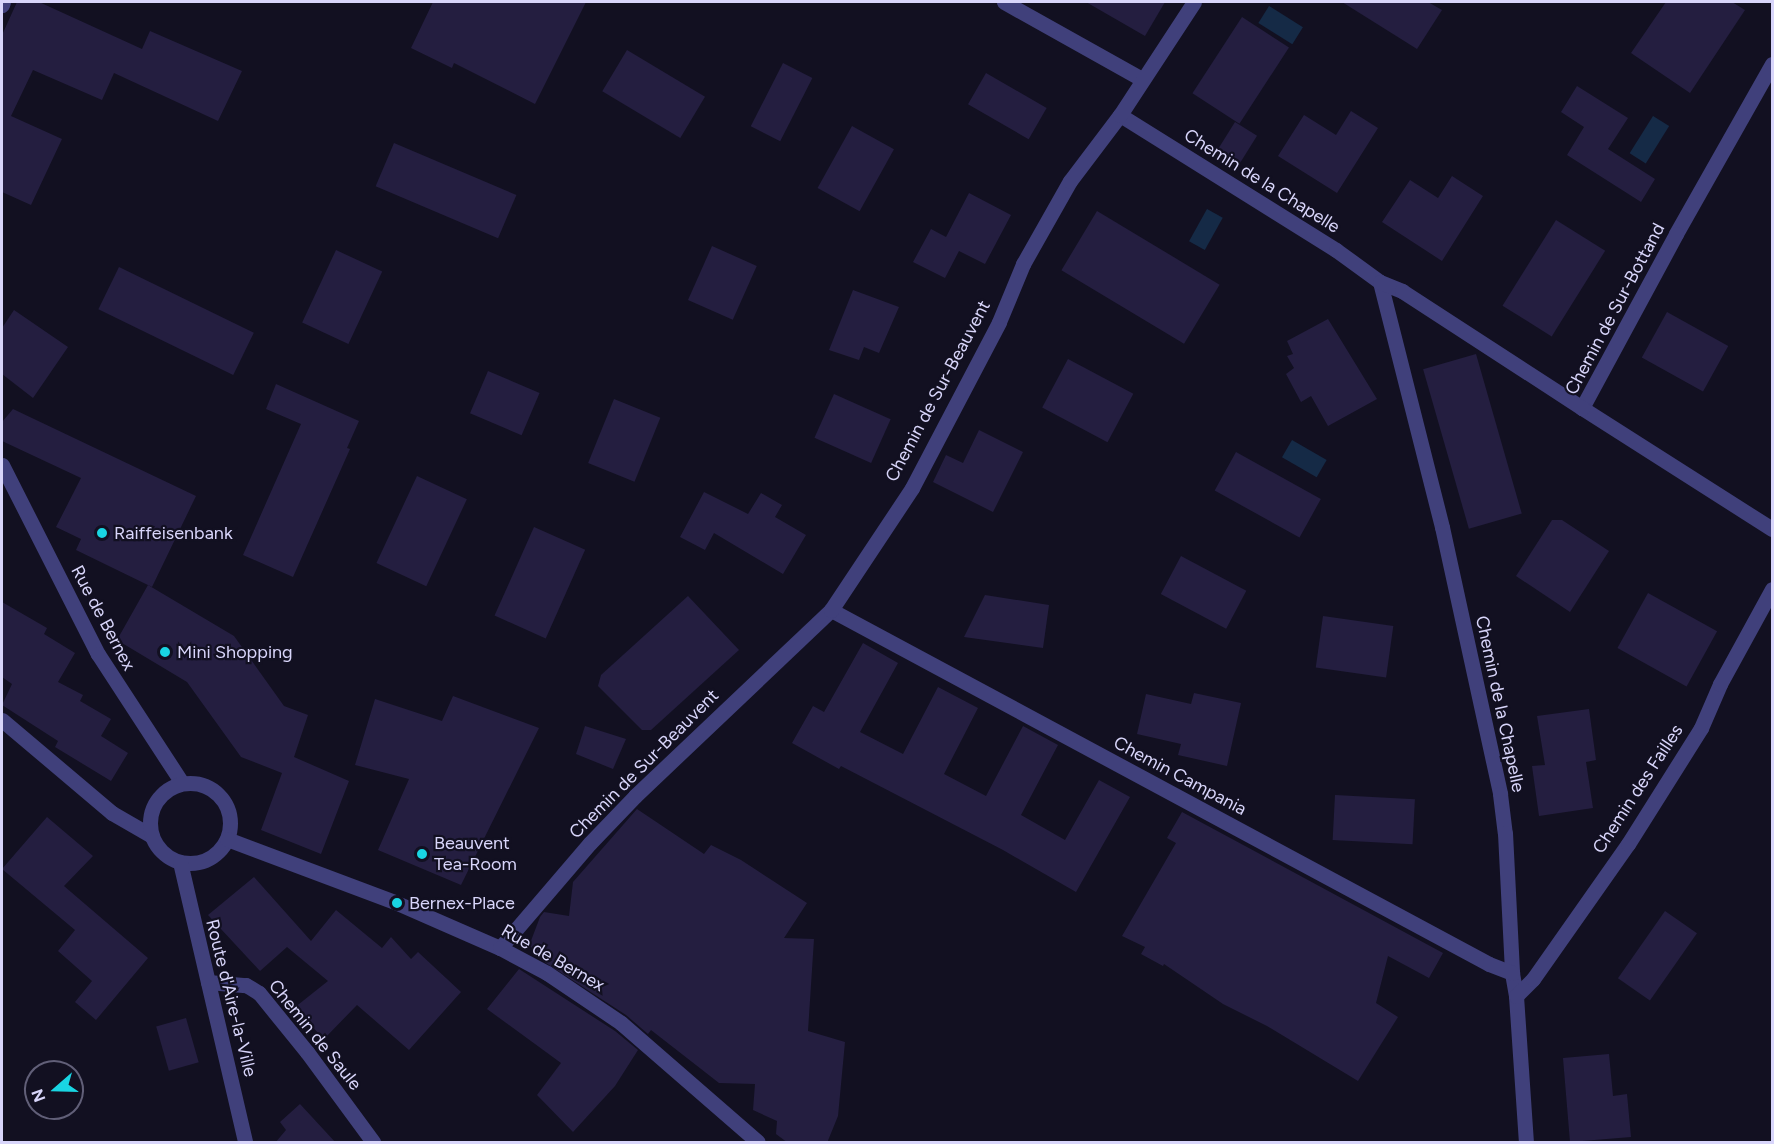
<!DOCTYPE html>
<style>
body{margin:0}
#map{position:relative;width:1774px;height:1144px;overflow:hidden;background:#121021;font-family:Figtree,sans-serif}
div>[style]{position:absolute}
.water>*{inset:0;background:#152a46;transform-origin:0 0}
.building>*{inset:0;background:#241e40;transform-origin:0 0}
.minor>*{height:15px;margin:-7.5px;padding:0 7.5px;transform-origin:7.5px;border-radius:7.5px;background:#40407b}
.tertiary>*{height:15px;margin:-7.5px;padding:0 7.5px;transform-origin:7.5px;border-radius:7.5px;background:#40407b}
.tertiary>.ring{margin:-7.5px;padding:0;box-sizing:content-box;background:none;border:15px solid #40407b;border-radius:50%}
.dots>*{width:16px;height:16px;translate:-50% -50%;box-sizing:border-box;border:3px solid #121021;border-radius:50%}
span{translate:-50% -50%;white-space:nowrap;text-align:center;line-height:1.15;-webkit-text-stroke:4.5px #121021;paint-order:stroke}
.street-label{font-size:18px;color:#d8d5fa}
.poi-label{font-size:18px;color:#d8d5fa}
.left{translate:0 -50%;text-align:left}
.frame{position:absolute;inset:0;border:3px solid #d8d5fa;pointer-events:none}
.north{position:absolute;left:24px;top:1060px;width:60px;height:60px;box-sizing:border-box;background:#121021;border:2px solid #615f78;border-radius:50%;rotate:250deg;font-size:16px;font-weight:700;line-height:24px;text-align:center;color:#d8d5fa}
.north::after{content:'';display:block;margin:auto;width:21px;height:27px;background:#19d5e3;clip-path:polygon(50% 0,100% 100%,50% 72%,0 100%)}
</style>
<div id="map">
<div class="water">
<div style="left:1269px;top:6px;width:40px;height:20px;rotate:32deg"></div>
<div style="left:1653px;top:116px;width:19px;height:44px;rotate:32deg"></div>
<div style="left:1207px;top:209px;width:18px;height:37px;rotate:29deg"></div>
<div style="left:1292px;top:440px;width:40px;height:20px;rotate:30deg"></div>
</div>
<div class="building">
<div style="clip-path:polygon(17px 2px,39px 2px,142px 49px,150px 31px,242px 71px,218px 121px,114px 73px,102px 100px,33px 70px,11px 116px,62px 139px,31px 205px,2px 192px,2px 35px)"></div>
<div style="clip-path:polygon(433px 2px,586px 2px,535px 104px,454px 63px,452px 68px,411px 48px)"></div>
<div style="clip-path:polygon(1086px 2px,1165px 2px,1145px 36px)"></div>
<div style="clip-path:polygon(1342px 2px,1428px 2px,1442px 10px,1417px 49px)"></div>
<div style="clip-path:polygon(1666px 2px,1732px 2px,1745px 10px,1690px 93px,1631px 53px)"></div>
<div style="left:1242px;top:17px;width:56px;height:91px;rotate:33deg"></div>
<div style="left:627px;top:50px;width:91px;height:48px;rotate:31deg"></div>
<div style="left:783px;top:63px;width:33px;height:71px;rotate:27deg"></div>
<div style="left:986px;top:73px;width:70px;height:36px;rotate:30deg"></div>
<div style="clip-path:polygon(1577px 86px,1628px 118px,1608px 149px,1655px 179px,1641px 202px,1567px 155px,1584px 127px,1561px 112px)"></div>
<div style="clip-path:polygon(1351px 111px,1378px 128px,1337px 193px,1278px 156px,1304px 115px,1336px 135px)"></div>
<div style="left:1235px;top:122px;width:26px;height:33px;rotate:32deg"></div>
<div style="left:852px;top:126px;width:48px;height:71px;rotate:29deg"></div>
<div style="left:394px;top:143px;width:133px;height:47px;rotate:23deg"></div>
<div style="clip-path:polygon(1452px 176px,1483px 196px,1442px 261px,1382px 222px,1410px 180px,1438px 198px)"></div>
<div style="clip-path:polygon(969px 193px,1011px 215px,985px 264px,959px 251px,945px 278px,913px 262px,931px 229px,946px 237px)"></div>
<div style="left:1097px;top:211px;width:143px;height:69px;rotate:31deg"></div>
<div style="left:1556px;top:220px;width:58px;height:101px;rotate:32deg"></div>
<div style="left:712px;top:246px;width:49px;height:59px;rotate:24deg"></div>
<div style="left:336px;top:250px;width:51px;height:80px;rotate:25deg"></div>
<div style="left:119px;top:267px;width:150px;height:47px;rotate:26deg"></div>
<div style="clip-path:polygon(853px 290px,899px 307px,879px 353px,864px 347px,859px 360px,829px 350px)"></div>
<div style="clip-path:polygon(14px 310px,68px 347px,33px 398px,2px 374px,2px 328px)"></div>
<div style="left:1667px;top:312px;width:70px;height:52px;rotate:29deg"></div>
<div style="clip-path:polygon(1328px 319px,1377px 399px,1328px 426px,1311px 396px,1301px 402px,1286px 374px,1294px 368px,1287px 356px,1293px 354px,1287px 341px)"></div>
<div style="left:1476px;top:354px;width:166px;height:55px;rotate:74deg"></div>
<div style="left:1068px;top:359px;width:74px;height:55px;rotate:28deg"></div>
<div style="left:488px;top:371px;width:56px;height:46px;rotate:23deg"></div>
<div style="clip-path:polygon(276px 384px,359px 421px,347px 448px,350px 449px,293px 577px,243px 555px,301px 424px,266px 409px)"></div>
<div style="left:834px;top:394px;width:62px;height:48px;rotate:24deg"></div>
<div style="left:614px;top:399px;width:50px;height:69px;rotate:22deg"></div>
<div style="clip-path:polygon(13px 409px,196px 496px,152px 587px,76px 550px,81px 539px,56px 527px,81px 478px,2px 441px,2px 422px)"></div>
<div style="clip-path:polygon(979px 430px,1023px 452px,993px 512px,933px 482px,946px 455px,963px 463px)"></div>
<div style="left:1236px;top:452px;width:97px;height:44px;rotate:29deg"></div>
<div style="left:417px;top:476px;width:55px;height:96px;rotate:25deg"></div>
<div style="clip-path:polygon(704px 492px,748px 514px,761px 493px,782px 505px,775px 517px,806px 535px,783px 574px,714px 533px,705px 550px,680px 537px)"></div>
<div style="clip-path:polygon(1552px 520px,1562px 520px,1609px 551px,1570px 612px,1516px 576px)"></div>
<div style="left:534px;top:527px;width:56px;height:97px;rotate:24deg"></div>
<div style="left:1181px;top:556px;width:74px;height:43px;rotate:28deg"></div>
<div style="clip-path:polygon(148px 585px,234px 636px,284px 706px,308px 715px,294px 757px,349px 781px,321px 854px,261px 830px,282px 773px,241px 757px,187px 682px,117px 640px)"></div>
<div style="left:1648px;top:593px;width:79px;height:63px;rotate:29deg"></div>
<div style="clip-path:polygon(985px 595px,1049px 605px,1043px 648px,964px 637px)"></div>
<div style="clip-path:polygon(688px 596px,739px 650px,651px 730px,642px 730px,598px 686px,601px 675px)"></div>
<div style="clip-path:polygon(2px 602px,47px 628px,44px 634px,75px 653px,58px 682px,83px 695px,80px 701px,111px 719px,101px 736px,128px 753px,111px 781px,55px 747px,58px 741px,2px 705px,12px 684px,2px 677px)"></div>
<div style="left:1323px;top:616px;width:71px;height:52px;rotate:8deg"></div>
<div style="clip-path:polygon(863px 643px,898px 663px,860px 732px,903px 754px,938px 687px,978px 708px,944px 774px,986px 796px,1023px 726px,1058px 745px,1021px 815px,1065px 840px,1099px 780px,1130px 797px,1076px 892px,1003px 850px,841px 766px,839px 769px,792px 743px,813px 706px,824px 712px)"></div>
<div style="clip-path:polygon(1194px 693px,1241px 703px,1227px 766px,1178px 755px,1181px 744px,1137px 734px,1146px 694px,1191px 704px)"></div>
<div style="clip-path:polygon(453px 696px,539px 728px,461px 885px,378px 850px,409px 779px,355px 765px,375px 699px,442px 721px)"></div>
<div style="clip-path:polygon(1589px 709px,1596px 760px,1586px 762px,1593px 808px,1539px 816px,1532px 766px,1545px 765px,1537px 716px)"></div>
<div style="clip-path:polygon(585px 726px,626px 739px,613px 769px,576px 754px)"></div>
<div style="left:1335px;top:795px;width:80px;height:45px;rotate:3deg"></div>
<div style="clip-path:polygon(637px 809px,704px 854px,711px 845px,741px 860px,807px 903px,784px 938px,814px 939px,808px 1031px,845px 1042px,838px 1116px,827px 1143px,788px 1143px,776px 1134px,777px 1121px,753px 1110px,755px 1084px,719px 1083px,651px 1030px,648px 1034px,626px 1015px,532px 954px,535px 950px,529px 946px,540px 917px,544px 912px,569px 916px,573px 882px)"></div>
<div style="clip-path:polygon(1182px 812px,1443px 953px,1429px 978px,1388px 956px,1376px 1003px,1398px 1017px,1358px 1081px,1267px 1026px,1223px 1004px,1164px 964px,1163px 966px,1141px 954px,1145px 947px,1122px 936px,1176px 843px,1167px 838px)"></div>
<div style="clip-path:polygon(47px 817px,93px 856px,64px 886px,148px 958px,96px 1020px,75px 1002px,92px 981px,58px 951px,75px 930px,2px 869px)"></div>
<div style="clip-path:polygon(254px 877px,311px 941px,336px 910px,382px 948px,391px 937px,411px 959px,418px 952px,461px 992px,409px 1050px,357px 1005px,324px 1039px,294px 1008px,328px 981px,287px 947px,260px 971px,208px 915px)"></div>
<div style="left:1665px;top:911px;width:39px;height:82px;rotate:35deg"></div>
<div style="clip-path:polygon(519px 969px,615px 1031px,638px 1050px,615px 1086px,573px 1132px,537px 1095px,561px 1063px,487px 1009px)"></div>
<div style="left:186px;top:1018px;width:46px;height:31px;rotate:74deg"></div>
<div style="clip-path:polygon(1609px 1054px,1613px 1096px,1627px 1094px,1631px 1137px,1570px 1142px,1563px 1058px)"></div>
<div style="clip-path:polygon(300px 1104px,336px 1143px,275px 1143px,286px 1130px,280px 1122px)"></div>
</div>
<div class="minor">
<div style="left:1004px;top:2px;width:158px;rotate:29.2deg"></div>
<div style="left:2px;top:5px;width:3px;rotate:-72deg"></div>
<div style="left:1772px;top:64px;width:195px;rotate:119.5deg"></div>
<div style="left:1676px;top:234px;width:198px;rotate:118.4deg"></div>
<div style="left:1582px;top:408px;width:225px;rotate:32.5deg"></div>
<div style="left:1120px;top:115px;width:255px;rotate:32deg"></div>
<div style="left:1336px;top:250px;width:54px;rotate:36deg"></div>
<div style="left:1380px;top:282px;width:253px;rotate:75.8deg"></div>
<div style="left:1442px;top:527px;width:273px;rotate:77.7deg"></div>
<div style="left:1500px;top:794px;width:39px;rotate:83deg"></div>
<div style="left:1505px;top:833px;width:140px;rotate:87.1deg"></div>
<div style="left:1512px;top:973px;width:23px;rotate:80deg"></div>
<div style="left:1516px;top:996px;width:146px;rotate:86.1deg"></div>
<div style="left:1380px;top:282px;width:24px;rotate:22deg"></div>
<div style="left:1402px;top:291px;width:215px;rotate:33deg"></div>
<div style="left:831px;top:610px;width:747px;rotate:28.28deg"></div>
<div style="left:1489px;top:964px;width:25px;rotate:21deg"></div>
<div style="left:2px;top:720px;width:144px;rotate:40.2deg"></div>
<div style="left:112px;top:813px;width:46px;rotate:29.9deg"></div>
<div style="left:500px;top:948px;width:138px;rotate:-49.4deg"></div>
<div style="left:590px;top:843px;width:65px;rotate:-46.2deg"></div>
<div style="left:635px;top:796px;width:270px;rotate:-43.5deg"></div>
<div style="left:831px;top:610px;width:146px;rotate:-56.4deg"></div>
<div style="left:912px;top:488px;width:187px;rotate:-62.3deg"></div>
<div style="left:999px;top:322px;width:63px;rotate:-67.5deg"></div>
<div style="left:1023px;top:264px;width:95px;rotate:-60.5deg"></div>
<div style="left:1070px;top:181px;width:83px;rotate:-52.9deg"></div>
<div style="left:1120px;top:115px;width:135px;rotate:-56.8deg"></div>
<div style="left:208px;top:982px;width:38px;rotate:5deg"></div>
<div style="left:246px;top:985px;width:15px;rotate:32deg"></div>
<div style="left:259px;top:993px;width:76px;rotate:50.9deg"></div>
<div style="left:307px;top:1052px;width:112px;rotate:53.7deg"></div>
<div style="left:1516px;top:996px;width:24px;rotate:-45deg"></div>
<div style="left:1533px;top:979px;width:165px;rotate:-54.9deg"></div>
<div style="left:1628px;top:844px;width:137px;rotate:-57.8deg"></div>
<div style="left:1701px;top:728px;width:48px;rotate:-66.6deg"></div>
<div style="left:1720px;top:684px;width:108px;rotate:-61.3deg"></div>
</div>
<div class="tertiary">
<div style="left:2px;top:465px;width:212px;rotate:63.1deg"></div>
<div style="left:98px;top:654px;width:154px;rotate:56.9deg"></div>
<div class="ring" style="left:150px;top:783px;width:65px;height:65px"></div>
<div style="left:227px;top:839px;width:182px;rotate:20.6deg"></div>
<div style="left:397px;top:903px;width:112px;rotate:23.6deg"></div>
<div style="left:500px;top:948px;width:53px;rotate:28deg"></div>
<div style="left:547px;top:973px;width:89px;rotate:34deg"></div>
<div style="left:621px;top:1023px;width:181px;rotate:41deg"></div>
<div style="left:180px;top:862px;width:287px;rotate:76.9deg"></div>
</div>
<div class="dots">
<div style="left:102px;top:533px;background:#19d5e3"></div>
<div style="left:165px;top:652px;background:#19d5e3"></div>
<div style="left:422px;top:854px;background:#19d5e3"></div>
<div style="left:397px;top:903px;background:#19d5e3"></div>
</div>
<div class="street-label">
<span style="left:1262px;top:181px;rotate:32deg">Chemin de la Chapelle</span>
<span style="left:1615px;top:309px;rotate:-62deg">Chemin de Sur-Bottand</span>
<span style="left:938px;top:391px;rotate:-62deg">Chemin de Sur-Beauvent</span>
<span style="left:103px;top:618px;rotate:62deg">Rue de Bernex</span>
<span style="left:1500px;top:704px;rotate:78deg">Chemin de la Chapelle</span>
<span style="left:644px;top:764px;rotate:-45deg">Chemin de Sur-Beauvent</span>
<span style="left:1180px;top:776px;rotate:28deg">Chemin Campania</span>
<span style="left:1638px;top:789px;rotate:-57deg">Chemin des Failles</span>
<span style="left:553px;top:958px;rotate:30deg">Rue de Bernex</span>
<span style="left:231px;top:998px;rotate:76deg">Route d'Aire-la-Ville</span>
<span style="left:315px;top:1035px;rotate:51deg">Chemin de Saule</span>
</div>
<div class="poi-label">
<span class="left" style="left:114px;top:533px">Raiffeisenbank</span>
<span class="left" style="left:177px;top:652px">Mini Shopping</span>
<span class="left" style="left:434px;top:854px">Beauvent<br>Tea-Room</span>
<span class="left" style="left:409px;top:903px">Bernex-Place</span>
</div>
<div class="frame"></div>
<div class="north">N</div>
</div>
